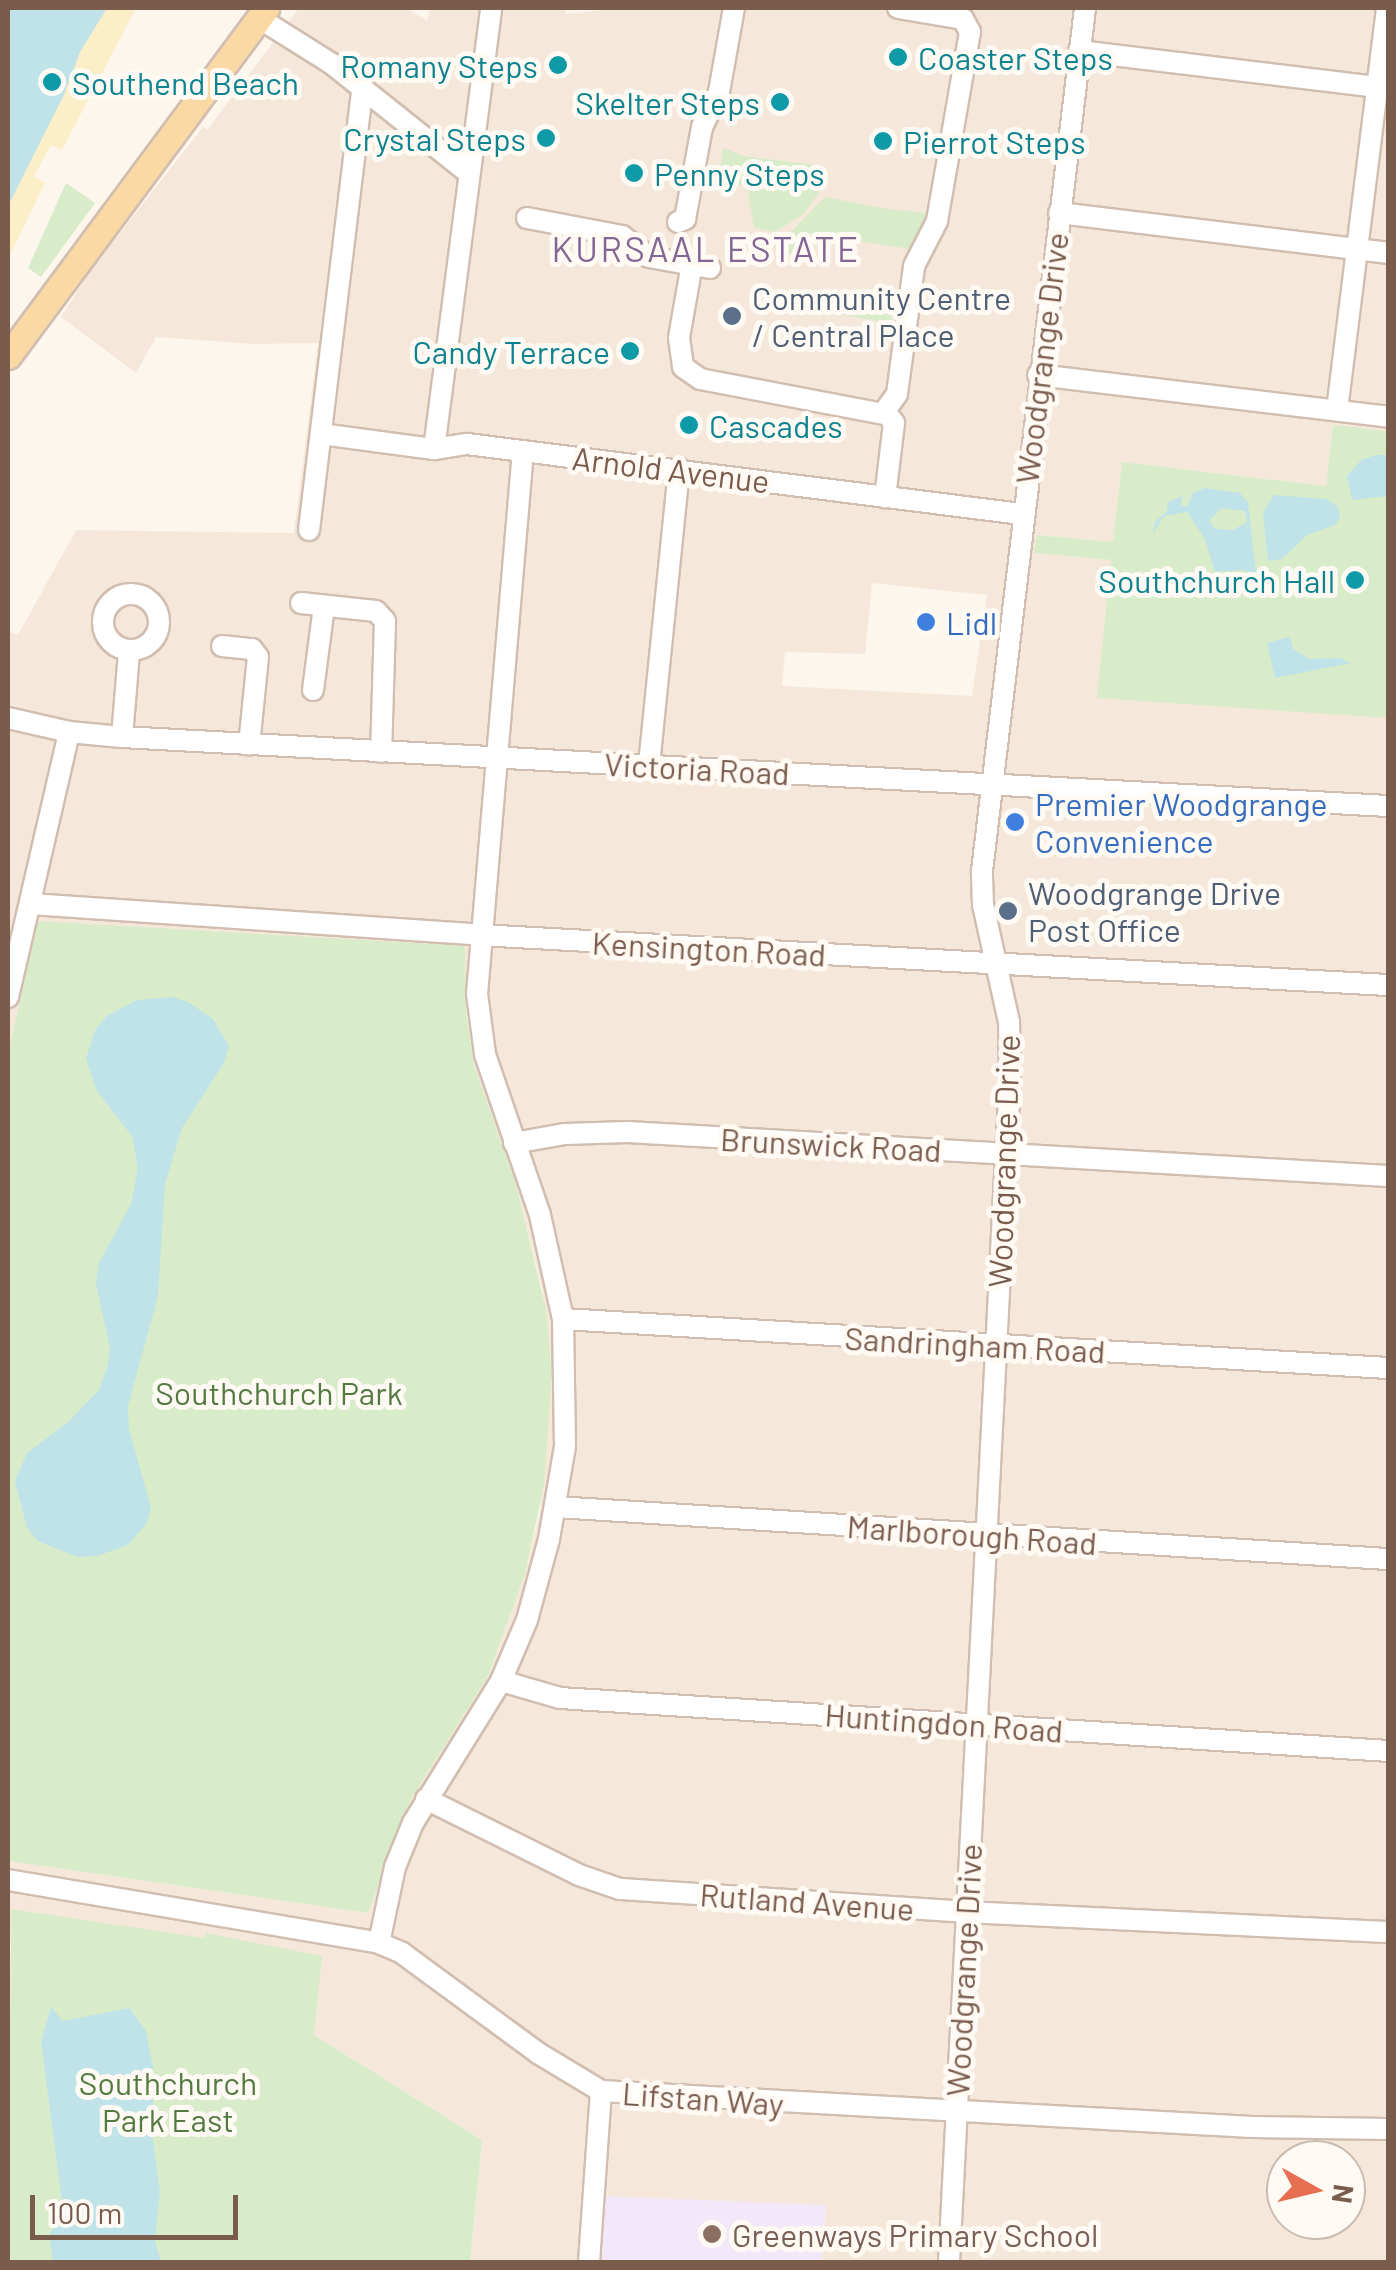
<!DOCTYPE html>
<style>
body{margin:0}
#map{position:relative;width:1396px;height:2270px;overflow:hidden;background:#fdf6ec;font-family:Barlow,sans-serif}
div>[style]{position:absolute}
.residential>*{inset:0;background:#f5e8da}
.education>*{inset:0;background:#f3e8fa}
.green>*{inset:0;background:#d8ecc9;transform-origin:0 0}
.sand>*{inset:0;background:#fcefc7}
.water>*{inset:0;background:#bfe3e8}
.roads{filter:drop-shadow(2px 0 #d1beb0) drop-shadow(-2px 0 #d1beb0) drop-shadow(0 2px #d1beb0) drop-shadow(0 -2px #d1beb0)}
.minor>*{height:20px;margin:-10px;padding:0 10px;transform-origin:10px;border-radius:10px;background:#fff}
.minor>.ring{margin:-10px;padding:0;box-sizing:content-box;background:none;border:20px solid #fff;border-radius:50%}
.major>*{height:25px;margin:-12.5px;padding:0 12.5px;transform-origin:12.5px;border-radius:12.5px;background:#fbd9a5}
.dots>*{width:28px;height:28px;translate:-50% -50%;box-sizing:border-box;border:5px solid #fffaf3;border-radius:50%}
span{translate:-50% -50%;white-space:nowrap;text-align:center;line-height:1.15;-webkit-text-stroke:10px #fffaf3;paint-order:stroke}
.culture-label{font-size:32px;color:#0d838f}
.left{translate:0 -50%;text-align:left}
.right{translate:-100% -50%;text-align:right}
.service-label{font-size:32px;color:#4e5e75}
.street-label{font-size:32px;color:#7a5c4d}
.shop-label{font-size:32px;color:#366cbe}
.park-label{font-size:32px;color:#537a41}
.education-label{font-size:32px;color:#785e54}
.neighbourhood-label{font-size:35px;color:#846695;letter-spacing:2.5px}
.frame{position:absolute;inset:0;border:10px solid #7a5c4d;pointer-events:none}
.north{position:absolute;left:1266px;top:2140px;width:100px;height:100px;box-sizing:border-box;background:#fffaf3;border:2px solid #cabbb1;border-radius:50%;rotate:98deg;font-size:28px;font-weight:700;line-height:40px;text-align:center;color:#7a5c4d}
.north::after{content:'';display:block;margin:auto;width:35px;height:45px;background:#e76f51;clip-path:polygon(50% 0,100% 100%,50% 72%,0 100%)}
.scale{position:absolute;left:30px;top:2195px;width:208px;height:45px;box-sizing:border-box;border:5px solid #7a5c4d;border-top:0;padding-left:12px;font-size:30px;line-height:35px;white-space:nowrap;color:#7a5c4d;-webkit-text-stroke:8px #fffaf3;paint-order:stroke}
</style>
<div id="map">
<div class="residential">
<div style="clip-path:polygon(evenodd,299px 8px,407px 8px,427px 21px,430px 8px,565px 8px,566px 14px,624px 8px,1388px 8px,1388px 431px,1333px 426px,1326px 486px,1122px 462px,1113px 542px,1037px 535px,1034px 553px,1111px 560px,1388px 714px,1388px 2262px,822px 2262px,826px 2205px,598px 2262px,470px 2262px,482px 2140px,314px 2035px,12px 1909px,8px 1982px,8px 1861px,368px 1913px,411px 1799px,488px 1676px,525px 1574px,540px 1511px,552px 1375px,542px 1289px,516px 1184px,474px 1066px,465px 990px,38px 921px,8px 1053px,8px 631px,18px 635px,76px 530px,294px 533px,318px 343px,254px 344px,156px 337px,136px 373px,61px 317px,90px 271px,203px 127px,207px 130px,299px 8px,872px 583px,987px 595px,972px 696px,782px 686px,785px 652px,865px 654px,872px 583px,299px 8px,1286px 2160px,1346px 2160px,1346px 2220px,1286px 2220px,1286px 2160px)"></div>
</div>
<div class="education">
<div style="clip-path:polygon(602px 2196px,826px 2205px,822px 2262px,598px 2262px)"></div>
</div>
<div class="green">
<div style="clip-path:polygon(723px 148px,744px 156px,816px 165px,820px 191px,804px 214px,775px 232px,754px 228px,747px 187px,736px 183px,734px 188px,727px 187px,719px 181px)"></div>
<div style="clip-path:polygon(66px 183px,95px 203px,41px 277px,28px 268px)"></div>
<div style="clip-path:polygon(825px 197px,887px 209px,927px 213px,910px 249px,808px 233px,789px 255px,783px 240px)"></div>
<div style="left:799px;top:290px;width:97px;height:17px;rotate:10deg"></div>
<div style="clip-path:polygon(1333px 425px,1388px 431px,1388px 718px,1097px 698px,1111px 560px,1034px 553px,1037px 535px,1113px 542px,1122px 462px,1326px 486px)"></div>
<div style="clip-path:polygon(38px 921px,465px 946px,466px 1010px,474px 1065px,516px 1184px,546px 1310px,552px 1375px,544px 1485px,525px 1574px,488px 1676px,411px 1799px,368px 1913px,8px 1861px,8px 1053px)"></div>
<div style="clip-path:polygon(11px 1909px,205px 1938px,206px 1933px,322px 1956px,314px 2035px,482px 2140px,470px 2262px,8px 2262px)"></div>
</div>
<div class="sand">
<div style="clip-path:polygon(8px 8px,136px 8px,62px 150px,51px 145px,34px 176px,45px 183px,8px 259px)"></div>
</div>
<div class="water">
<div style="clip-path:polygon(8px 8px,107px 8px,80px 52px,64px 95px,8px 206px)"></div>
<div style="clip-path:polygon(1376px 455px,1388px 455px,1388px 496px,1352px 500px,1347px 476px,1361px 460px)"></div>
<div style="clip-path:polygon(evenodd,1205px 488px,1240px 493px,1248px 503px,1256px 574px,1242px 570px,1215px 572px,1205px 539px,1187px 512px,1164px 516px,1153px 534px,1155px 522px,1167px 511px,1168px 502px,1182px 496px,1181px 506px,1187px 507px,1193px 493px,1205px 488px,1221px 508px,1245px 511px,1247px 522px,1233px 530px,1215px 529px,1209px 521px,1221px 508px)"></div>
<div style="clip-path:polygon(1274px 495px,1327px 499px,1338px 507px,1340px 518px,1335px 525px,1307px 535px,1282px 559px,1268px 561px,1263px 512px)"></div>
<div style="clip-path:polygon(1290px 637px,1293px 649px,1309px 659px,1340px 658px,1351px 663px,1275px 678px,1267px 643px)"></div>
<div style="clip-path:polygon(172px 997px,188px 1002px,213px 1019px,229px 1046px,224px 1063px,182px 1128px,165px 1184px,158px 1296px,128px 1406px,129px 1429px,151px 1508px,147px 1523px,128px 1545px,97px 1556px,77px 1557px,38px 1541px,27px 1528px,15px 1481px,27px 1453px,68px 1422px,99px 1390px,108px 1365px,110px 1348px,96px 1284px,99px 1263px,131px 1204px,138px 1168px,132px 1136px,96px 1090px,86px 1058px,96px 1028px,107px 1016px,137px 1000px)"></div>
<div style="clip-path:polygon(51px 2007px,63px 2021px,129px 2008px,146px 2031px,154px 2073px,152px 2134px,160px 2191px,155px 2241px,161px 2262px,53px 2262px,49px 2235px,63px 2210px,41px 2041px)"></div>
</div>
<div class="roads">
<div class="minor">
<div style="left:259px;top:18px;width:86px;rotate:32.2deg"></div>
<div style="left:332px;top:64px;width:171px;rotate:38.6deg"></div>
<div style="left:1079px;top:51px;width:310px;rotate:6.9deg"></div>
<div style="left:1059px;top:213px;width:331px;rotate:6.9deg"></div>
<div style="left:527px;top:218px;width:97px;rotate:10.7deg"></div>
<div style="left:622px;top:236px;width:34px;rotate:38deg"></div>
<div style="left:649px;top:257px;width:62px;rotate:10.2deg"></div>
<div style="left:678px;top:222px;width:8px;rotate:-23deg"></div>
<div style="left:685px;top:219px;width:94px;rotate:-79.5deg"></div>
<div style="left:702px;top:127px;width:39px;rotate:-64deg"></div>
<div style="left:719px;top:92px;width:85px;rotate:-79.9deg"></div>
<div style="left:692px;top:264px;width:75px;rotate:100deg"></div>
<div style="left:679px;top:338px;width:29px;rotate:82deg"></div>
<div style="left:683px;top:367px;width:21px;rotate:35deg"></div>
<div style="left:700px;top:379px;width:191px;rotate:10.8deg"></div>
<div style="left:888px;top:415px;width:10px;rotate:53deg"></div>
<div style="left:894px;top:423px;width:75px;rotate:96.9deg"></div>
<div style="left:1038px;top:375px;width:353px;rotate:6.8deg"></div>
<div style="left:1337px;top:410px;width:405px;rotate:-82.9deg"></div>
<div style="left:884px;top:412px;width:22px;rotate:-54deg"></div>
<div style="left:897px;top:394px;width:129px;rotate:-82.4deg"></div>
<div style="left:914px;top:266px;width:51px;rotate:-62.9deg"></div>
<div style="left:937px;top:221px;width:192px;rotate:-80.1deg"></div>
<div style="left:970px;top:32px;width:15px;rotate:-118deg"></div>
<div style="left:963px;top:19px;width:66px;rotate:-170.4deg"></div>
<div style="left:321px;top:434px;width:114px;rotate:7.6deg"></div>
<div style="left:434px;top:449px;width:33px;rotate:-9deg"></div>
<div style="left:467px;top:444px;width:558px;rotate:7.2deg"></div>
<div style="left:434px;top:449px;width:445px;rotate:-82.6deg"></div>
<div style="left:309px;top:530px;width:446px;rotate:-83.1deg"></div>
<div class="ring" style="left:103px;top:594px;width:36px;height:36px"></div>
<div style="left:301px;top:603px;width:75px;rotate:6.1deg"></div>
<div style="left:376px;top:611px;width:13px;rotate:48deg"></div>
<div style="left:385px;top:621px;width:131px;rotate:91.7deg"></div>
<div style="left:222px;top:646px;width:30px;rotate:6deg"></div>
<div style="left:252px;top:649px;width:10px;rotate:53deg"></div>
<div style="left:258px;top:657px;width:88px;rotate:95.8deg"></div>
<div style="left:313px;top:690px;width:85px;rotate:-82.5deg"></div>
<div style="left:8px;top:718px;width:63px;rotate:12.9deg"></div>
<div style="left:69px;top:732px;width:53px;rotate:5.4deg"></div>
<div style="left:122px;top:737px;width:1268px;rotate:3.12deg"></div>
<div style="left:122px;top:737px;width:86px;rotate:-85.3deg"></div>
<div style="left:649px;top:765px;width:298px;rotate:-84.2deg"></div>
<div style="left:30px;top:904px;width:450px;rotate:3.9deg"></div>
<div style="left:479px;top:935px;width:910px;rotate:3.15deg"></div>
<div style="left:8px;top:997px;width:272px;rotate:-77deg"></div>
<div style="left:514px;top:1143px;width:52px;rotate:-10deg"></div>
<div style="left:565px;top:1134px;width:63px;rotate:-1.8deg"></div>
<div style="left:628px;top:1132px;width:761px;rotate:3.31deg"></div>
<div style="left:563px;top:1319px;width:826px;rotate:3.4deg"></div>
<div style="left:556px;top:1507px;width:834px;rotate:3.58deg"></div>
<div style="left:501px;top:1681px;width:61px;rotate:16.1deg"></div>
<div style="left:560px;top:1698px;width:830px;rotate:3.66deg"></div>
<div style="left:426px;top:1799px;width:171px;rotate:26.4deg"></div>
<div style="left:579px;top:1875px;width:43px;rotate:18.9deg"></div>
<div style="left:620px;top:1889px;width:346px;rotate:3.8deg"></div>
<div style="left:965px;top:1912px;width:423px;rotate:2.7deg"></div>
<div style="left:8px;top:1880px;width:376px;rotate:9.6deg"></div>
<div style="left:379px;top:1943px;width:25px;rotate:23deg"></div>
<div style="left:402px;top:1953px;width:169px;rotate:36.3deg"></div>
<div style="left:538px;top:2053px;width:74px;rotate:31.1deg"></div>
<div style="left:601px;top:2091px;width:652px;rotate:3.17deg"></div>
<div style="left:1252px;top:2127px;width:136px;rotate:0.8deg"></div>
<div style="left:379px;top:1943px;width:78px;rotate:-78.1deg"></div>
<div style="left:395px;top:1867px;width:48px;rotate:-67.8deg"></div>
<div style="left:413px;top:1823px;width:167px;rotate:-58.2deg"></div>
<div style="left:501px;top:1681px;width:66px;rotate:-66.9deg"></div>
<div style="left:527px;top:1620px;width:84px;rotate:-74.8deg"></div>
<div style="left:549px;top:1539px;width:94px;rotate:-80.2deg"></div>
<div style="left:565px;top:1446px;width:127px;rotate:-90.9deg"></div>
<div style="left:563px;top:1319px;width:107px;rotate:-102.5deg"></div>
<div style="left:540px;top:1215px;width:170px;rotate:-108.9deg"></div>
<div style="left:485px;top:1054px;width:61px;rotate:-97.6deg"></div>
<div style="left:477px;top:994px;width:545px;rotate:-85.16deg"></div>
<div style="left:589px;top:2262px;width:171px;rotate:-86deg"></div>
<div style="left:949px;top:2262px;width:1186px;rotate:-87.05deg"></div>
<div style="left:1010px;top:1078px;width:56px;rotate:-91deg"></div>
<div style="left:1009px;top:1022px;width:120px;rotate:-102.5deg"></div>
<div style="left:983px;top:905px;width:34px;rotate:-92deg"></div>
<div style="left:982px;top:871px;width:869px;rotate:-83.19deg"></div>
</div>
<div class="major">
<div style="left:8px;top:356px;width:433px;rotate:-53.4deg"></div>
</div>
</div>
<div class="dots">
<div style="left:898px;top:57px;background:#0f9aa8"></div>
<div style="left:558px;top:65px;background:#0f9aa8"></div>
<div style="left:52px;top:82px;background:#0f9aa8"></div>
<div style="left:780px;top:102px;background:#0f9aa8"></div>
<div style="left:546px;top:138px;background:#0f9aa8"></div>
<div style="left:883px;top:141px;background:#0f9aa8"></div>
<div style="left:634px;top:173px;background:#0f9aa8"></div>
<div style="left:732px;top:316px;background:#5c6f8a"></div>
<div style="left:630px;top:351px;background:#0f9aa8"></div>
<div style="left:689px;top:425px;background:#0f9aa8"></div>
<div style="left:1355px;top:580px;background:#0f9aa8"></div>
<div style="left:926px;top:622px;background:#3f7fe0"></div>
<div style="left:1015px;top:822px;background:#3f7fe0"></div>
<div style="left:1008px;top:911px;background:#5c6f8a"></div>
<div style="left:712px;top:2234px;background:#8d6e63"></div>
</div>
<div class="culture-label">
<span class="left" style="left:918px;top:57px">Coaster Steps</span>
<span class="right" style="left:538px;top:65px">Romany Steps</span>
<span class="left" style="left:72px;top:82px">Southend Beach</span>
<span class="right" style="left:760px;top:102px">Skelter Steps</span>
<span class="right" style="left:526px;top:138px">Crystal Steps</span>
<span class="left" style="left:903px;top:141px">Pierrot Steps</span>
<span class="left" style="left:654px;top:173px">Penny Steps</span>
<span class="right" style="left:610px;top:351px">Candy Terrace</span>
<span class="left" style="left:709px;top:425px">Cascades</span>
<span class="right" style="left:1335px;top:580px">Southchurch Hall</span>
</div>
<div class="service-label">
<span class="left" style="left:752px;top:316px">Community Centre<br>/ Central Place</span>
<span class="left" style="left:1028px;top:911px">Woodgrange Drive<br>Post Office</span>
</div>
<div class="street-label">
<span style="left:1041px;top:358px;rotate:-83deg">Woodgrange Drive</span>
<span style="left:671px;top:469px;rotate:7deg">Arnold Avenue</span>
<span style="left:697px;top:768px;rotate:3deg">Victoria Road</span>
<span style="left:709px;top:948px;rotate:3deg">Kensington Road</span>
<span style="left:831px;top:1144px;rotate:3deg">Brunswick Road</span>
<span style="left:1003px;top:1161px;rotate:-88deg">Woodgrange Drive</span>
<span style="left:975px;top:1344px;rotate:3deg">Sandringham Road</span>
<span style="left:972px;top:1534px;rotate:4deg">Marlborough Road</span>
<span style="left:944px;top:1722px;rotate:4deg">Huntingdon Road</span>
<span style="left:807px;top:1901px;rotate:4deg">Rutland Avenue</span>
<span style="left:963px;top:1970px;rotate:-87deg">Woodgrange Drive</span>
<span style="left:703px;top:2098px;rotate:4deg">Lifstan Way</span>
</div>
<div class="shop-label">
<span class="left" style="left:946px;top:622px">Lidl</span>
<span class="left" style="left:1035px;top:822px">Premier Woodgrange<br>Convenience</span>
</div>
<div class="park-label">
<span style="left:279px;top:1392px">Southchurch Park</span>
<span style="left:168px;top:2101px">Southchurch<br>Park East</span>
</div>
<div class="education-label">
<span class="left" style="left:732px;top:2234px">Greenways Primary School</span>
</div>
<div class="neighbourhood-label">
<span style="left:706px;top:248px">KURSAAL ESTATE</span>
</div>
<div class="frame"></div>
<div class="north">N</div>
<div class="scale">100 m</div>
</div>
